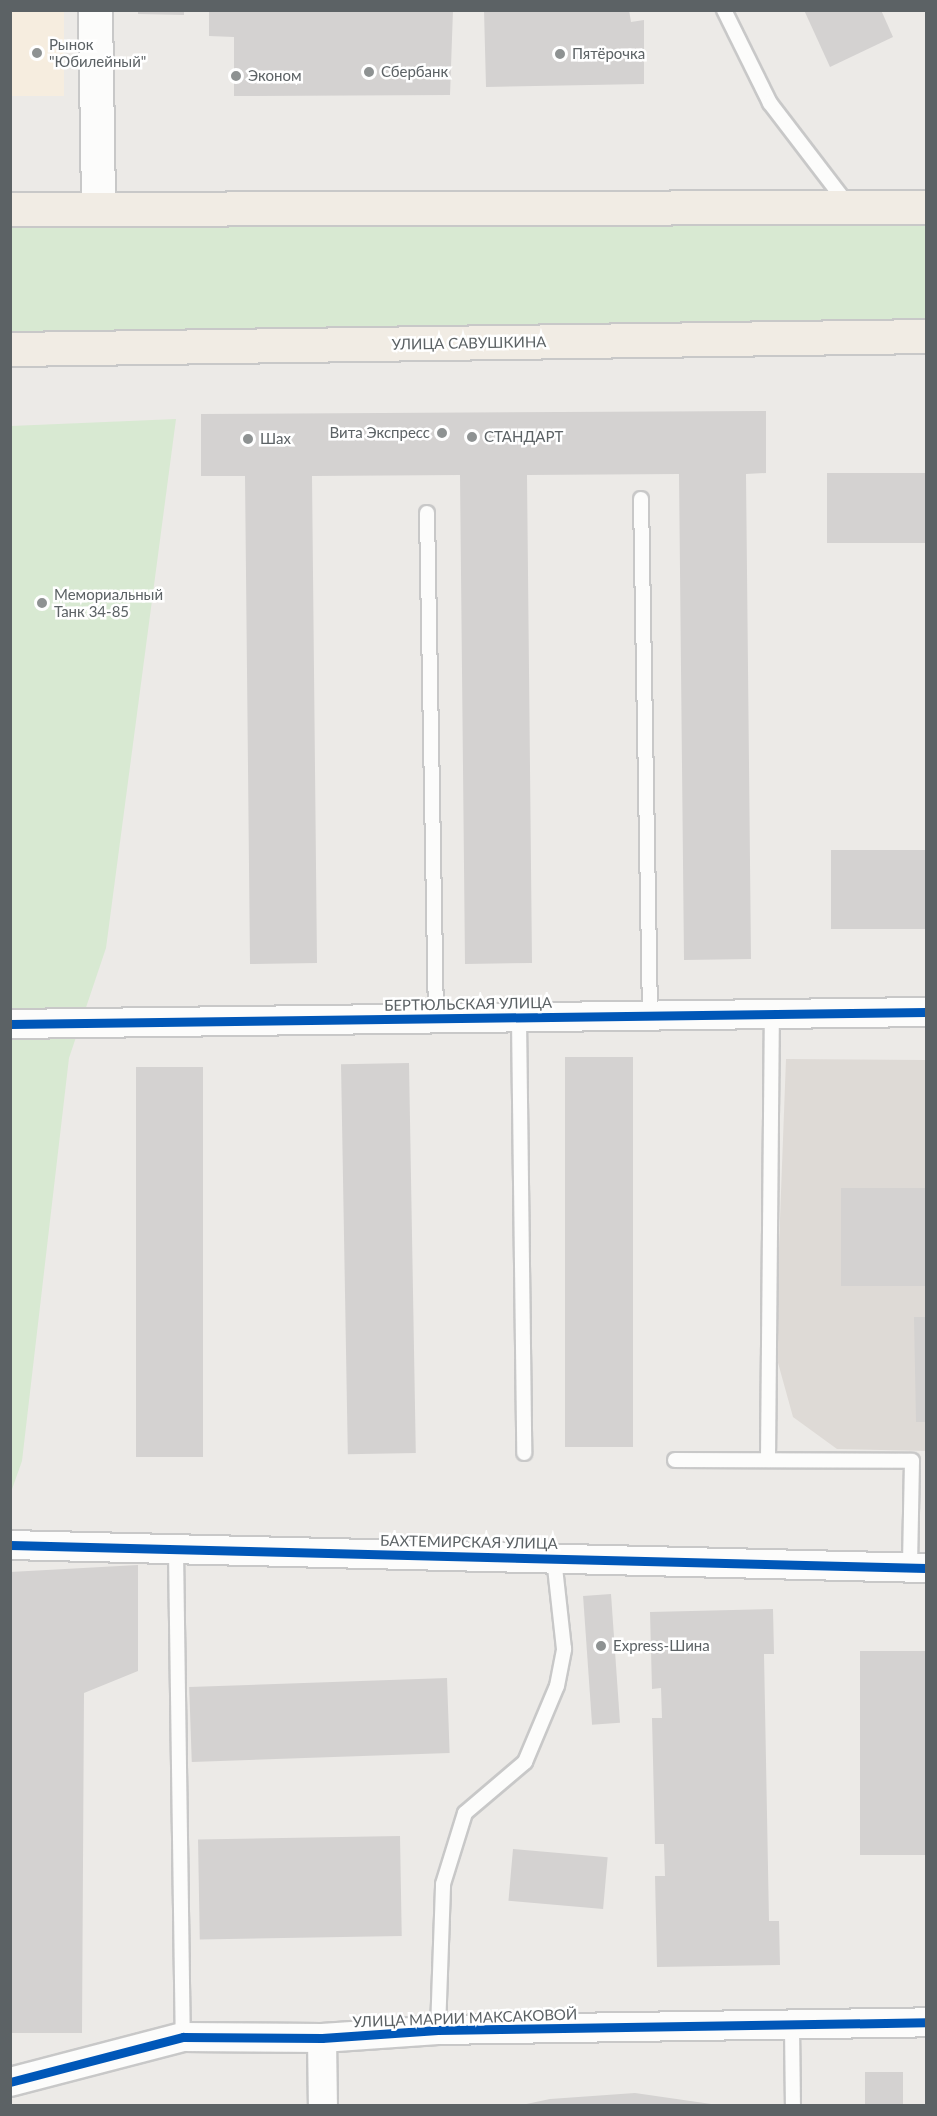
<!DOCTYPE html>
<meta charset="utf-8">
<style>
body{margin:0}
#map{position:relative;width:937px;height:2116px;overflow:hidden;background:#eceae7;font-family:Lato,sans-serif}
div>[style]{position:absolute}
.commercial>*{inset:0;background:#f6eddf;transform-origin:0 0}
.education>*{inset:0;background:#dedad6}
.green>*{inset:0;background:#d8e9d2;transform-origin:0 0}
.building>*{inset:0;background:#d4d2d1;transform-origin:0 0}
.roads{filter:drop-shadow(2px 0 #c8c8c8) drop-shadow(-2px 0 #c8c8c8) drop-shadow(0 2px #c8c8c8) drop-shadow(0 -2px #c8c8c8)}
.service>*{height:14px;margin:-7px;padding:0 7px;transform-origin:7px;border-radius:7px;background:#fcfcfb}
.minor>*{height:28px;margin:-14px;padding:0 14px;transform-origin:14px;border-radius:14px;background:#fcfcfb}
.tertiary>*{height:33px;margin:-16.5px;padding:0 16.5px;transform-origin:16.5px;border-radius:16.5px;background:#fcfcfb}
.trunk>*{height:33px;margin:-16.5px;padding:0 16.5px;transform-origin:16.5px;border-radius:16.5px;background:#f1ece4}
.cycleway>*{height:9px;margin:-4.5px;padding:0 4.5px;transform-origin:4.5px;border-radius:4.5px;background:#0057b8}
.dots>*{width:16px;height:16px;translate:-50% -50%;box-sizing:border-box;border:3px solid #fff;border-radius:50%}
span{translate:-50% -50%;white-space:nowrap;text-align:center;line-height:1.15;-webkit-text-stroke:5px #fff;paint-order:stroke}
.poi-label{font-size:15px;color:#5c6265}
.left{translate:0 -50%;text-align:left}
.right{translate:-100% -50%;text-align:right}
.street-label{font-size:15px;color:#5c6265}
.frame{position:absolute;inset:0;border:12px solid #5c6265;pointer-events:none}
</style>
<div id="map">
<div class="commercial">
<div style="left:10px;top:11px;width:54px;height:85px"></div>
</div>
<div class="education">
<div style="clip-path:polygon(786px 1059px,926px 1060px,926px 1459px,926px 1451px,837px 1449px,793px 1417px,775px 1352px)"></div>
</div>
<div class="green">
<div style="left:926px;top:208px;width:128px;height:916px;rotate:90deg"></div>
<div style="clip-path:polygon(176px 419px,106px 948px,69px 1058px,22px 1461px,11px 1492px,11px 426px)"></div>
</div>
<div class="building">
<div style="clip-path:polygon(138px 10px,184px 10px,184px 15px,138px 14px)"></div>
<div style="clip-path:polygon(209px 10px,453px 10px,450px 95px,234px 96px,234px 37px,209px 36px)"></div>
<div style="clip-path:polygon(484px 10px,629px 10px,631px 22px,644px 20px,644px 84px,486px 87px)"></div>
<div style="clip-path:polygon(804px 10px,881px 10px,893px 37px,830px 67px)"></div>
<div style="clip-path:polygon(766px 411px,766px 473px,746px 474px,751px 959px,684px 960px,679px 474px,527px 475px,532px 963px,465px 964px,460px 475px,312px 476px,317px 963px,250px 964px,245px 476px,201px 476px,201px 414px)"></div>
<div style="left:926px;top:473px;width:70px;height:99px;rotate:90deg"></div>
<div style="left:926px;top:850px;width:79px;height:95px;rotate:90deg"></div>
<div style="left:565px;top:1057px;width:68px;height:390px"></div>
<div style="left:409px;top:1063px;width:390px;height:68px;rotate:89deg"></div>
<div style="left:136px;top:1067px;width:67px;height:390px"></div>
<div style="left:926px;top:1188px;width:98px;height:85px;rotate:90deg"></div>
<div style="clip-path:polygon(914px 1317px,926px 1317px,926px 1422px,916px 1422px)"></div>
<div style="clip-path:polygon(138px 1565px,138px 1671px,84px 1693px,82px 2033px,10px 2033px,10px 1572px)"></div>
<div style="left:611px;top:1594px;width:129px;height:28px;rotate:86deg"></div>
<div style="clip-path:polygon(773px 1609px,774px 1654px,764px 1654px,769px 1921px,779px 1921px,780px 1965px,657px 1967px,655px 1876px,665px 1876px,664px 1844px,655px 1844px,652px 1718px,662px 1718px,661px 1688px,652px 1689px,650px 1612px)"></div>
<div style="left:860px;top:1651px;width:66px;height:204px"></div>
<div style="left:447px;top:1678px;width:75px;height:258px;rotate:88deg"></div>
<div style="left:400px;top:1836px;width:100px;height:202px;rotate:89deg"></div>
<div style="left:513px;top:1849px;width:95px;height:52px;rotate:5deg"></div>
<div style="left:903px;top:2072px;width:34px;height:38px;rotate:90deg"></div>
<div style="clip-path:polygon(635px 2093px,725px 2106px,517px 2106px,550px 2099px)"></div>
</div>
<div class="roads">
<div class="service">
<div style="left:724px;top:10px;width:104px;rotate:63.7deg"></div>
<div style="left:770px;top:103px;width:128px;rotate:52.6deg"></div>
<div style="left:641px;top:499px;width:517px;rotate:89deg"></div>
<div style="left:427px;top:513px;width:507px;rotate:88.98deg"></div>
<div style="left:519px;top:1019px;width:434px;rotate:89.3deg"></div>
<div style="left:675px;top:1460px;width:237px;rotate:0.2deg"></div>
<div style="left:912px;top:1461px;width:106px;rotate:91.1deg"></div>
<div style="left:768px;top:1460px;width:445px;rotate:-89.5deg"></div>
<div style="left:176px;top:1551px;width:486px;rotate:89.2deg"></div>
<div style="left:792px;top:2027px;width:79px;rotate:89.3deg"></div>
<div style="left:438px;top:2030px;width:146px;rotate:-88deg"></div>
<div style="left:443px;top:1884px;width:74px;rotate:-72.8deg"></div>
<div style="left:465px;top:1813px;width:79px;rotate:-40.4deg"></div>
<div style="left:525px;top:1762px;width:82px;rotate:-67.2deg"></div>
<div style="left:557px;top:1686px;width:38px;rotate:-79deg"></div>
<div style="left:564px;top:1649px;width:91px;rotate:-96.3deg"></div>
</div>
<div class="minor">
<div style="left:10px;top:1024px;width:916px;rotate:-0.75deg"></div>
<div style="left:10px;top:1545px;width:916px;rotate:1.44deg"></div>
<div style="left:322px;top:2038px;width:68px;rotate:89.2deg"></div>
<div style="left:10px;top:2082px;width:179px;rotate:-14.6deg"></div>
<div style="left:183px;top:2037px;width:139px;rotate:0.4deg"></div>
<div style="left:322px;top:2038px;width:116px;rotate:-3.9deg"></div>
<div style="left:438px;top:2030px;width:488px;rotate:-0.9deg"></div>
</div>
<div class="tertiary">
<div style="left:95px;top:10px;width:198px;rotate:89.1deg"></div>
</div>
<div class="trunk">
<div style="left:10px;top:209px;width:916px;rotate:-0.13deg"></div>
<div style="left:10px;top:349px;width:916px;rotate:-0.81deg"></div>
</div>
</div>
<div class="cycleway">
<div style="left:10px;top:1024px;width:916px;rotate:-0.75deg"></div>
<div style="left:10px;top:1545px;width:916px;rotate:1.44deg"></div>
<div style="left:10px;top:2082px;width:179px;rotate:-14.6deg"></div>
<div style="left:183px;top:2037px;width:139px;rotate:0.4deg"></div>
<div style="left:322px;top:2038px;width:116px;rotate:-3.9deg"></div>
<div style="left:438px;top:2030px;width:488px;rotate:-0.9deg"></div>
</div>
<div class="dots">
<div style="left:37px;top:53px;background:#8e9292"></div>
<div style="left:560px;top:54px;background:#8e9292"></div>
<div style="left:369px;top:72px;background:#8e9292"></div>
<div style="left:236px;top:76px;background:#8e9292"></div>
<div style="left:442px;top:433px;background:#8e9292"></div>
<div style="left:472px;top:437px;background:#8e9292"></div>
<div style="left:248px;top:439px;background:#8e9292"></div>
<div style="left:42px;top:603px;background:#8e9292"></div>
<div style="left:601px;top:1646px;background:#8e9292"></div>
</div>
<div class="poi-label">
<span class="left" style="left:49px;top:53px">Рынок<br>"Юбилейный"</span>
<span class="left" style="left:572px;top:54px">Пятёрочка</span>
<span class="left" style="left:381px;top:72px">Сбербанк</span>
<span class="left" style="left:248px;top:76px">Эконом</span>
<span class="right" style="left:430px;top:433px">Вита Экспресс</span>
<span class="left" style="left:484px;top:437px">СТАНДАРТ</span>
<span class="left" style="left:260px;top:439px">Шах</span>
<span class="left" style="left:54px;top:603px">Мемориальный<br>Танк 34-85</span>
<span class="left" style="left:613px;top:1646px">Express-Шина</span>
</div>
<div class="street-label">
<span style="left:469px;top:343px;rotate:-1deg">УЛИЦА САВУШКИНА</span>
<span style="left:468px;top:1004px;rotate:-1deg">БЕРТЮЛЬСКАЯ УЛИЦА</span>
<span style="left:469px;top:1542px;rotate:1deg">БАХТЕМИРСКАЯ УЛИЦА</span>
<span style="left:465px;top:2018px;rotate:-2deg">УЛИЦА МАРИИ МАКСАКОВОЙ</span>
</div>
<div class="frame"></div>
</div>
